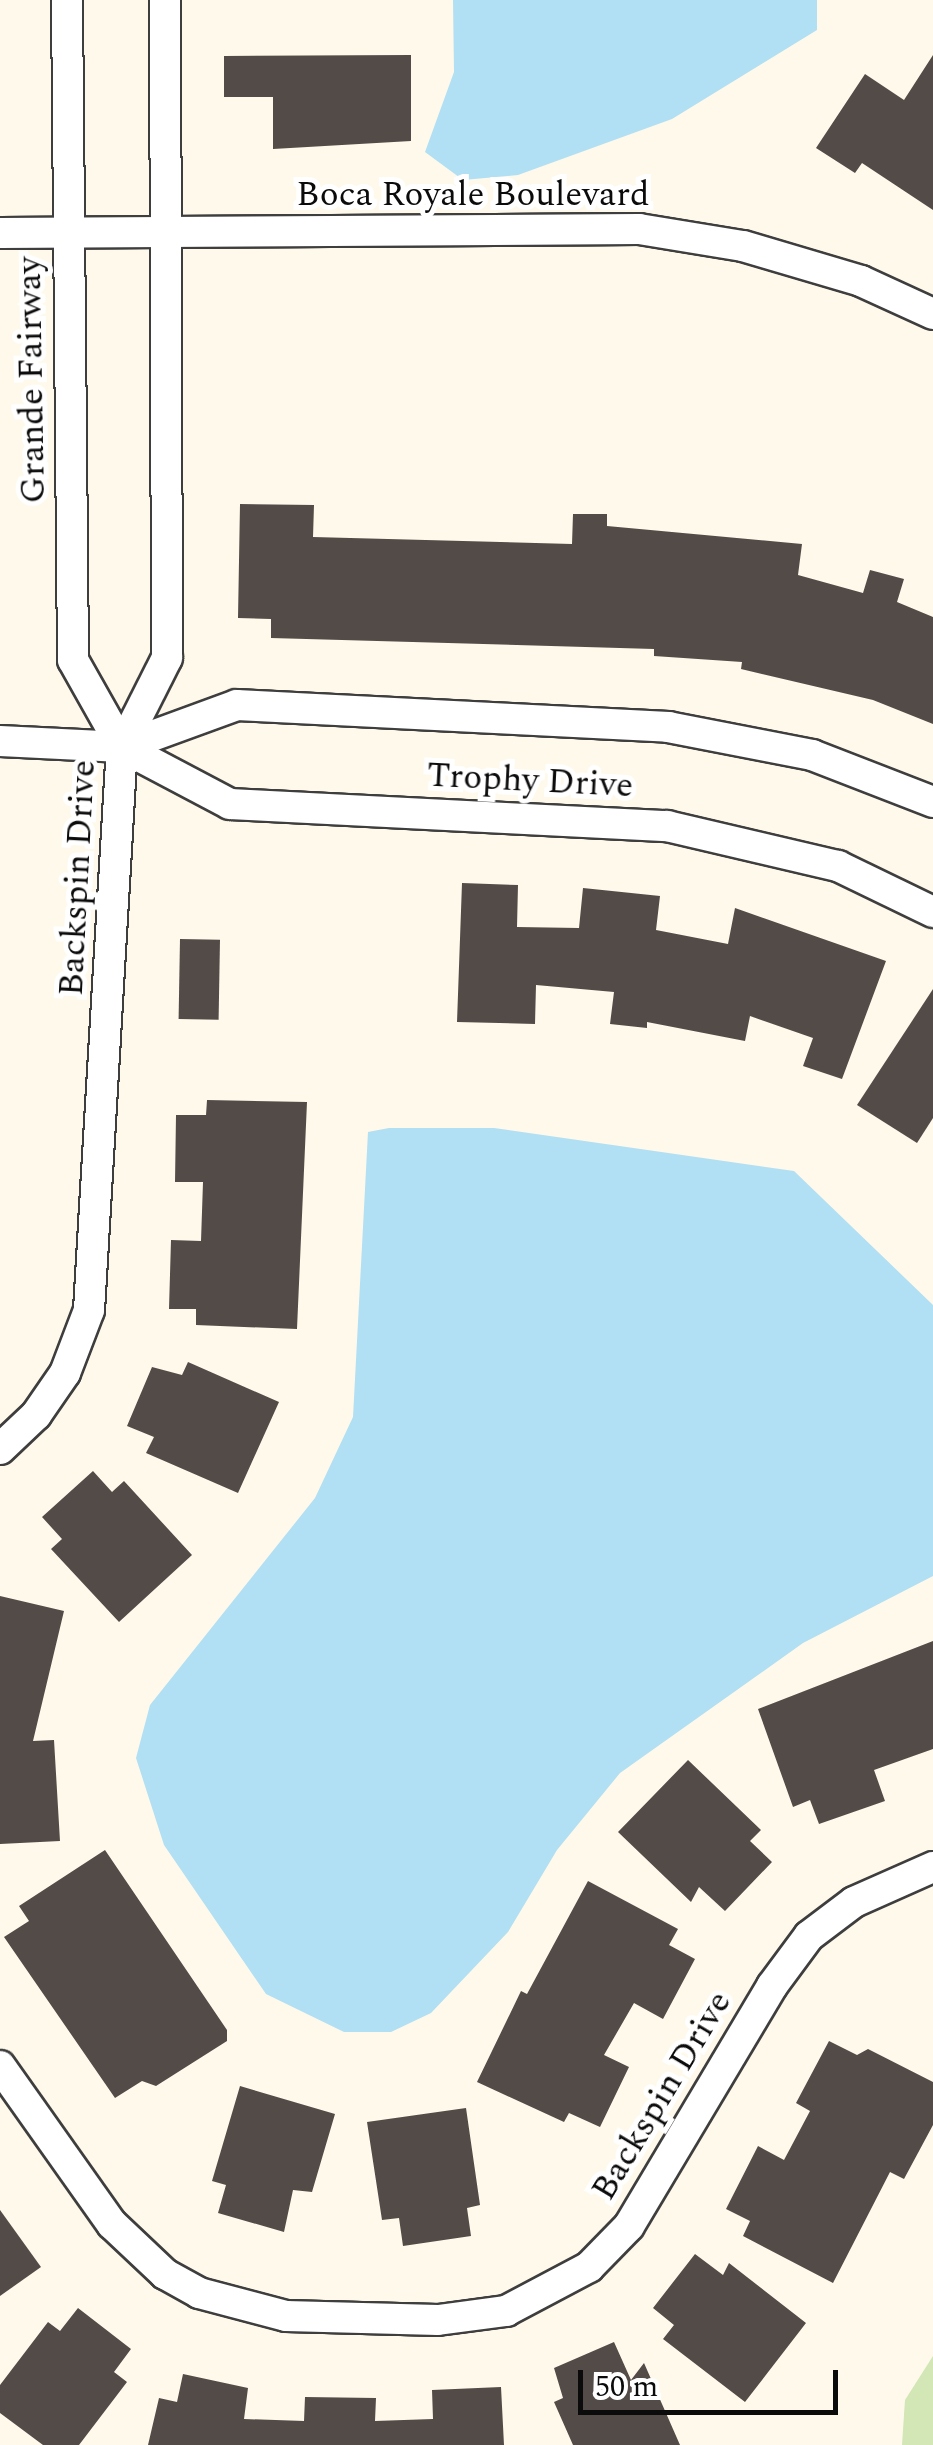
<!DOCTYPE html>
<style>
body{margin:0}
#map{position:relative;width:933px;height:2445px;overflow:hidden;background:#fef9ea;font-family:Spectral,serif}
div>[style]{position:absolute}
.green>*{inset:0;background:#d2e6b6}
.water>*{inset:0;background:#b1dff3}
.building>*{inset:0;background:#534b48;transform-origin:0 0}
.roads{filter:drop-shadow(2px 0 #3e3e3e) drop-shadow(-2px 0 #3e3e3e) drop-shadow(0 2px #3e3e3e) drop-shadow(0 -2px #3e3e3e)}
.street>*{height:30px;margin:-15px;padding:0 15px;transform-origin:15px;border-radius:15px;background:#fff}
span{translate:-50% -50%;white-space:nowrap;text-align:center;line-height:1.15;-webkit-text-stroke:10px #fff;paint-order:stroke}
.street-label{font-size:35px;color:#0b0b0b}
.scale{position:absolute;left:578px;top:2370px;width:260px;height:45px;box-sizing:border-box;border:5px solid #0b0b0b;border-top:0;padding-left:12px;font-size:30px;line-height:35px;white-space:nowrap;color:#0b0b0b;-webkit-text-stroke:8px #fff;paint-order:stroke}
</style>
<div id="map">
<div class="green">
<div style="clip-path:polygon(933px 2356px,933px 2445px,902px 2445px,905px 2400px)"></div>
</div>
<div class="water">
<div style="clip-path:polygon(453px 0,817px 0,817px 30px,672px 119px,518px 175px,463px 180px,425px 152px,454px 72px)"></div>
<div style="clip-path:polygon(389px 1128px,494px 1128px,794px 1171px,933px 1305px,933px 1576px,803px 1643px,620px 1773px,557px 1850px,508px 1932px,431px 2013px,391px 2032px,344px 2032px,266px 1994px,164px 1845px,136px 1758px,150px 1705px,315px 1498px,353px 1417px,368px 1132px)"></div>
</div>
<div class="building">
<div style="clip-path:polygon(411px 55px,411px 141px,273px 149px,273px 97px,224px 97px,224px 56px)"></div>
<div style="clip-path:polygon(933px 55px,933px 210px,862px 163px,855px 173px,816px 148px,865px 74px,904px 100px)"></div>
<div style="clip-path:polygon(240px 504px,314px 505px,313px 537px,572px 544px,573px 514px,607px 514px,607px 526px,802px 544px,798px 575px,863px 593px,870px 570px,904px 579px,897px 602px,933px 617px,933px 724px,873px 700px,741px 669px,742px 662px,654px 656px,654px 649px,271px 638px,271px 619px,238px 618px)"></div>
<div style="clip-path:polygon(462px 883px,518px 885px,517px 927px,579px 928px,583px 888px,660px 896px,656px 930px,728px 944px,735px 908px,886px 961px,842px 1079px,803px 1066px,813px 1038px,750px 1016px,745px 1041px,647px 1022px,647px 1028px,610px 1024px,614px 992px,536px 985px,535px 1024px,457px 1022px)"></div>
<div style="left:180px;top:939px;width:40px;height:80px;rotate:1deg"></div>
<div style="clip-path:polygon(933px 989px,933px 1118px,917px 1143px,857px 1105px)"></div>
<div style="clip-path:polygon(207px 1100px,307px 1102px,297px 1329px,196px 1325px,196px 1309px,169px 1309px,171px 1240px,201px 1241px,203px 1182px,175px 1182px,176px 1115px,206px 1115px)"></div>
<div style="clip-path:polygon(188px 1362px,279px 1402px,238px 1493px,146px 1453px,154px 1437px,127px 1426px,152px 1367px,182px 1375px)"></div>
<div style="clip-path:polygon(93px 1471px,112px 1492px,124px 1481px,192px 1555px,119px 1622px,51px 1549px,62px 1539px,42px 1517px)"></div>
<div style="clip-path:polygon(0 1596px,64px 1611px,33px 1741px,54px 1740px,60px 1841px,0 1844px)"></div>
<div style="clip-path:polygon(933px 1641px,933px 1749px,874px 1770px,885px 1801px,819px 1824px,810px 1800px,793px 1807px,758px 1709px)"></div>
<div style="clip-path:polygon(688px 1760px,761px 1830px,750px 1841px,772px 1862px,725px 1911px,699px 1887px,691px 1902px,618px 1832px)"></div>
<div style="clip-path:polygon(105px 1850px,227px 2030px,227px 2041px,156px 2086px,142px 2081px,115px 2098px,4px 1937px,29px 1921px,19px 1906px)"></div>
<div style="clip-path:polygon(588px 1881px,678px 1929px,669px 1945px,695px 1959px,663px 2019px,634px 2003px,604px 2055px,629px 2067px,600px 2127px,569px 2113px,564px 2122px,477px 2082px,521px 1991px,527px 1994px)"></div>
<div style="clip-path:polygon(829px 2041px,857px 2055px,868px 2049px,933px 2082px,933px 2125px,904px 2179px,890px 2172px,833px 2283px,743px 2236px,750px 2221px,726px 2209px,758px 2146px,784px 2160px,810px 2111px,796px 2103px)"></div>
<div style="clip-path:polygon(240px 2086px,335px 2114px,312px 2192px,293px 2190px,284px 2232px,218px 2213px,226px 2185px,212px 2181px)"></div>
<div style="clip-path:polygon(466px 2108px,480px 2205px,467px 2208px,471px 2236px,403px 2246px,399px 2218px,382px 2220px,367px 2122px)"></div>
<div style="clip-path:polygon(0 2210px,41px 2267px,0 2296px)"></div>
<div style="clip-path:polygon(695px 2254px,723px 2275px,729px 2263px,806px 2323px,745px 2402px,663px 2339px,674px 2325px,653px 2308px)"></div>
<div style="clip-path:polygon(78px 2308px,131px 2349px,114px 2372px,127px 2382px,79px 2445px,43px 2445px,0 2413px,0 2385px,48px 2322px,60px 2331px)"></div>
<div style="clip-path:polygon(614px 2342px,631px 2380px,644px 2363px,680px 2445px,573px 2445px,554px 2402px,563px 2398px,554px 2368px)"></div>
<div style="clip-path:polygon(183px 2374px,248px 2388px,244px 2419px,304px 2421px,305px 2397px,376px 2398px,375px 2421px,433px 2419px,432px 2390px,501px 2387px,504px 2445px,148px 2445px,159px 2398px,177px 2402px)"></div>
</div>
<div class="roads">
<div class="street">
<div style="left:67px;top:0;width:660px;rotate:89.48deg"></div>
<div style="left:73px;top:660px;width:100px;rotate:60.6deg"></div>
<div style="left:0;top:233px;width:639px;rotate:-0.36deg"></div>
<div style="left:639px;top:229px;width:105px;rotate:9.3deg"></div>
<div style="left:743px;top:246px;width:123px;rotate:16.5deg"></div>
<div style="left:861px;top:281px;width:79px;rotate:24.6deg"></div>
<div style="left:0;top:741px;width:122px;rotate:2.8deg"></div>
<div style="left:122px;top:747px;width:122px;rotate:-20.1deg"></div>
<div style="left:237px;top:705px;width:432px;rotate:2.9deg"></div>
<div style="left:668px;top:727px;width:147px;rotate:11deg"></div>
<div style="left:812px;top:755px;width:130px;rotate:21.2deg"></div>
<div style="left:122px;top:747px;width:122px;rotate:27.8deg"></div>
<div style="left:230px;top:804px;width:438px;rotate:2.9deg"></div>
<div style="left:667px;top:826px;width:176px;rotate:13.2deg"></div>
<div style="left:838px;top:866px;width:106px;rotate:25.8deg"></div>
<div style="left:0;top:1449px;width:50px;rotate:-43.4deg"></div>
<div style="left:36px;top:1415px;width:51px;rotate:-55.4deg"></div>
<div style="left:65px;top:1373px;width:67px;rotate:-69.1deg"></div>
<div style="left:89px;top:1310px;width:564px;rotate:-86.65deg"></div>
<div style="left:122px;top:747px;width:100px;rotate:-63.2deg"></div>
<div style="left:167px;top:658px;width:658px;rotate:-90.17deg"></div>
<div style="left:0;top:2066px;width:194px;rotate:54.7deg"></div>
<div style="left:112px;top:2224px;width:73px;rotate:43.3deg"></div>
<div style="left:165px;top:2274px;width:39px;rotate:29deg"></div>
<div style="left:199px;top:2293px;width:90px;rotate:14.8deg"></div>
<div style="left:286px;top:2316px;width:152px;rotate:1.5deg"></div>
<div style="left:438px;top:2320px;width:69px;rotate:-7.5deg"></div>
<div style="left:506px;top:2311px;width:94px;rotate:-27.9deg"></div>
<div style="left:589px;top:2267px;width:57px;rotate:-45.7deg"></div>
<div style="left:629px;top:2226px;width:279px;rotate:-59.2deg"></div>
<div style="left:772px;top:1986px;width:62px;rotate:-53.5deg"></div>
<div style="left:809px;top:1936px;width:56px;rotate:-37.1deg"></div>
<div style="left:854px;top:1902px;width:86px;rotate:-23.9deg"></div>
</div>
</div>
<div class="street-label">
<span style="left:473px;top:195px">Boca Royale Boulevard</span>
<span style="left:32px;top:380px;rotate:-91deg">Grande Fairway</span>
<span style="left:530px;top:781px;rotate:3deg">Trophy Drive</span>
<span style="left:78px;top:878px;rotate:-87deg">Backspin Drive</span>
<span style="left:662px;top:2096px;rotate:-59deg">Backspin Drive</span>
</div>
<div class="scale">50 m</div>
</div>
